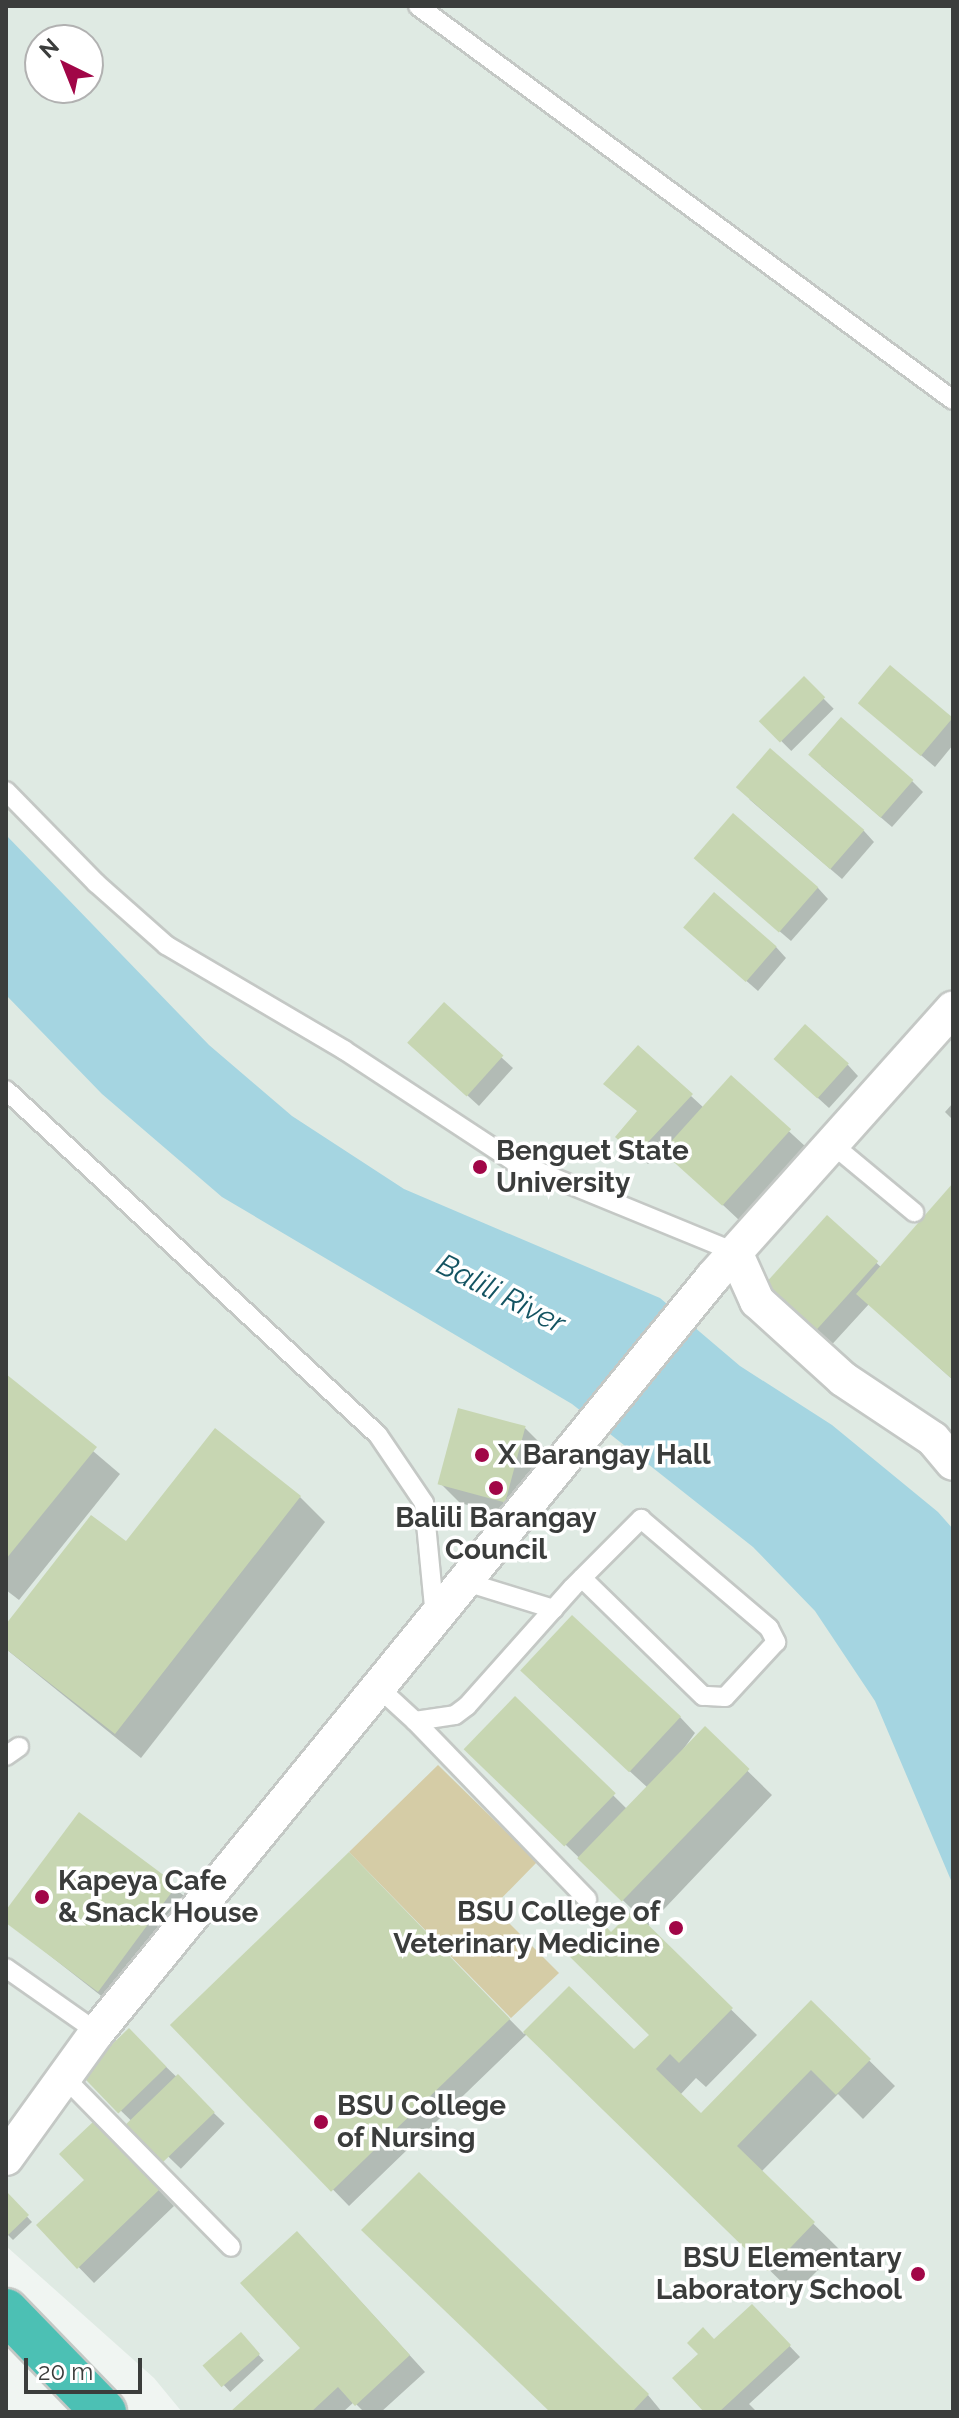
<!DOCTYPE html>
<style>
body{margin:0}
#map{position:relative;width:959px;height:2418px;overflow:hidden;background:#f0f5f2;font-family:Raleway,sans-serif}
div>[style]{position:absolute}
.built>*{inset:0;background:#dfeae3}
.green>*{inset:0;background:#d5cca6}
.water>*{inset:0;background:#a5d5e1}
.shadow>*{inset:0;background:#0003;transform-origin:0 0}
.building>*{inset:0;background:#c7d6b2;transform-origin:0 0}
.roads{filter:drop-shadow(2px 0 #c4c8c5) drop-shadow(-2px 0 #c4c8c5) drop-shadow(0 2px #c4c8c5) drop-shadow(0 -2px #c4c8c5)}
.lane>*{height:18px;margin:-9px;padding:0 9px;transform-origin:9px;border-radius:9px;background:#fff}
.street>*{height:34px;margin:-17px;padding:0 17px;transform-origin:17px;border-radius:17px;background:#fff}
.highway>*{height:44px;margin:-22px;padding:0 22px;transform-origin:22px;border-radius:22px;background:#4cc0b4}
.dots>*{width:22px;height:22px;translate:-50% -50%;box-sizing:border-box;border:4px solid #fff;border-radius:50%}
span{translate:-50% -50%;white-space:nowrap;text-align:center;line-height:1.15;-webkit-text-stroke:7px #fff;paint-order:stroke}
.poi-label{font-size:28px;color:#3b3d3c;font-weight:700}
.left{translate:0 -50%;text-align:left}
.right{translate:-100% -50%;text-align:right}
.water-label{font-size:30px;color:#145462;font-style:italic}
.frame{position:absolute;inset:0;border:8px solid #3b3d3c;pointer-events:none}
.north{position:absolute;left:24px;top:24px;width:80px;height:80px;box-sizing:border-box;background:#fff;border:2px solid #b1b1b1;border-radius:50%;rotate:317deg;font-size:22px;font-weight:700;line-height:32px;text-align:center;color:#3b3d3c}
.north::after{content:'';display:block;margin:auto;width:28px;height:36px;background:#a10647;clip-path:polygon(50% 0,100% 100%,50% 72%,0 100%)}
.scale{position:absolute;left:24px;top:2358px;width:118px;height:36px;box-sizing:border-box;border:4px solid #3b3d3c;border-top:0;padding-left:10px;font-size:24px;line-height:28px;white-space:nowrap;color:#3b3d3c;-webkit-text-stroke:6px #fff;paint-order:stroke}
</style>
<div id="map">
<div class="built">
<div style="clip-path:polygon(evenodd,6px 6px,953px 6px,953px 2412px,182px 2412px,154px 2378px,6px 2246px,6px 6px,40px 40px,88px 40px,88px 88px,40px 88px,40px 40px)"></div>
</div>
<div class="green">
<div style="clip-path:polygon(438px 1765px,537px 1862px,493px 1907px,559px 1973px,511px 2018px,349px 1852px)"></div>
</div>
<div class="water">
<div style="clip-path:polygon(6px 835px,209px 1045px,292px 1116px,404px 1189px,660px 1298px,740px 1366px,832px 1425px,938px 1512px,953px 1529px,953px 1885px,875px 1701px,815px 1611px,753px 1547px,572px 1404px,222px 1197px,102px 1094px,6px 995px)"></div>
</div>
<div class="shadow">
<div style="clip-path:polygon(890px 668px,953px 720px,953px 745px,935px 767px,872px 714px)"></div>
<div style="left:804px;top:679px;width:42px;height:60px;rotate:45deg"></div>
<div style="clip-path:polygon(821px 766px,912px 781px,923px 792px,892px 827px)"></div>
<div style="clip-path:polygon(749px 799px,864px 831px,874px 842px,842px 879px)"></div>
<div style="clip-path:polygon(707px 869px,818px 888px,828px 899px,791px 941px)"></div>
<div style="clip-path:polygon(697px 938px,776px 947px,786px 958px,758px 991px)"></div>
<div style="clip-path:polygon(444px 1005px,513px 1068px,479px 1106px,421px 1053px)"></div>
<div style="clip-path:polygon(848px 1065px,858px 1076px,829px 1108px,787px 1070px)"></div>
<div style="clip-path:polygon(731px 1078px,806px 1147px,739px 1220px,663px 1149px,648px 1164px,628px 1147px,639px 1112px,691px 1096px,704px 1108px)"></div>
<div style="clip-path:polygon(953px 1103px,953px 1120px,945px 1112px)"></div>
<div style="clip-path:polygon(953px 1187px,953px 1380px,869px 1304px,826px 1351px,776px 1306px,827px 1218px,882px 1268px)"></div>
<div style="clip-path:polygon(6px 1377px,120px 1474px,19px 1600px,6px 1590px)"></div>
<div style="clip-path:polygon(525px 1428px,545px 1448px,526px 1520px,460px 1503px,440px 1483px)"></div>
<div style="clip-path:polygon(300px 1497px,325px 1522px,141px 1758px,6px 1649px,6px 1627px,126px 1544px)"></div>
<div style="clip-path:polygon(538px 1687px,680px 1717px,695px 1733px,674px 1762px,705px 1729px,772px 1795px,647px 1927px,757px 2035px,706px 2087px,696px 2078px,680px 2095px,701px 2116px,811px 2003px,895px 2086px,863px 2119px,838px 2094px,761px 2172px,839px 2249px,794px 2294px,527px 2034px,349px 2206px,173px 2025px,349px 1855px,524px 2034px,569px 1989px,634px 2052px,652px 2035px,611px 1935px,634px 1911px,466px 1748px,515px 1698px,628px 1810px,648px 1788px)"></div>
<div style="clip-path:polygon(79px 1815px,192px 1902px,114px 2006px,6px 1921px,6px 1913px)"></div>
<div style="left:129px;top:2031px;width:133px;height:63px;rotate:44deg"></div>
<div style="clip-path:polygon(110px 2139px,174px 2206px,94px 2283px,38px 2225px,86px 2180px)"></div>
<div style="clip-path:polygon(6px 2194px,32px 2222px,13px 2240px,6px 2233px)"></div>
<div style="clip-path:polygon(313px 2249px,425px 2372px,381px 2412px,364px 2412px,354px 2402px,343px 2412px,233px 2412px,303px 2348px)"></div>
<div style="clip-path:polygon(762px 2317px,800px 2357px,749px 2404px,757px 2412px,707px 2412px,714px 2341px)"></div>
<div style="left:240px;top:2335px;width:35px;height:46px;rotate:47deg"></div>
<div style="clip-path:polygon(648px 2395px,662px 2412px,552px 2412px)"></div>
</div>
<div class="building">
<div style="left:890px;top:665px;width:82px;height:50px;rotate:40deg"></div>
<div style="left:804px;top:676px;width:30px;height:64px;rotate:45deg"></div>
<div style="left:841px;top:717px;width:96px;height:50px;rotate:41deg"></div>
<div style="left:770px;top:748px;width:125px;height:52px;rotate:41deg"></div>
<div style="left:733px;top:813px;width:113px;height:60px;rotate:41deg"></div>
<div style="left:714px;top:892px;width:83px;height:47px;rotate:41deg"></div>
<div style="left:444px;top:1002px;width:80px;height:55px;rotate:42deg"></div>
<div style="left:805px;top:1024px;width:59px;height:47px;rotate:42deg"></div>
<div style="clip-path:polygon(638px 1045px,693px 1094px,636px 1155px,615px 1137px,637px 1111px,603px 1084px)"></div>
<div style="left:731px;top:1075px;width:81px;height:103px;rotate:42deg"></div>
<div style="clip-path:polygon(953px 1183px,953px 1380px,856px 1294px)"></div>
<div style="left:827px;top:1215px;width:69px;height:103px;rotate:42deg"></div>
<div style="clip-path:polygon(6px 1374px,97px 1447px,6px 1559px)"></div>
<div style="left:458px;top:1408px;width:70px;height:79px;rotate:15deg"></div>
<div style="clip-path:polygon(215px 1428px,301px 1496px,115px 1734px,6px 1649px,6px 1624px,91px 1515px,126px 1541px)"></div>
<div style="left:572px;top:1615px;width:149px;height:76px;rotate:43deg"></div>
<div style="left:515px;top:1696px;width:140px;height:74px;rotate:44deg"></div>
<div style="left:705px;top:1726px;width:62px;height:184px;rotate:44deg"></div>
<div style="clip-path:polygon(79px 1812px,177px 1885px,98px 1992px,6px 1923px,6px 1910px)"></div>
<div style="left:349px;top:1852px;width:232px;height:249px;rotate:46deg"></div>
<div style="clip-path:polygon(633px 1910px,733px 2008px,679px 2063px,670px 2054px,656px 2069px,701px 2113px,811px 2000px,871px 2059px,836px 2095px,811px 2070px,737px 2146px,815px 2222px,768px 2271px,523px 2032px,569px 1986px,634px 2049px,649px 2035px,567px 1954px,600px 1920px,611px 1932px)"></div>
<div style="left:129px;top:2028px;width:54px;height:67px;rotate:46deg"></div>
<div style="left:178px;top:2074px;width:53px;height:77px;rotate:46deg"></div>
<div style="clip-path:polygon(94px 2121px,160px 2189px,77px 2269px,36px 2225px,84px 2180px,59px 2154px)"></div>
<div style="clip-path:polygon(419px 2172px,649px 2394px,632px 2412px,550px 2412px,361px 2230px)"></div>
<div style="clip-path:polygon(6px 2191px,29px 2215px,6px 2237px)"></div>
<div style="clip-path:polygon(297px 2231px,410px 2355px,355px 2406px,338px 2387px,311px 2412px,230px 2412px,300px 2348px,240px 2283px)"></div>
<div style="clip-path:polygon(752px 2304px,791px 2345px,719px 2412px,704px 2412px,672px 2378px,698px 2354px,687px 2343px,703px 2327px,714px 2339px)"></div>
<div style="left:241px;top:2332px;width:29px;height:51px;rotate:49deg"></div>
</div>
<div class="roads">
<div class="lane">
<div style="left:418px;top:6px;width:664px;rotate:36.37deg"></div>
<div style="left:6px;top:791px;width:129px;rotate:45.6deg"></div>
<div style="left:96px;top:883px;width:94px;rotate:41.5deg"></div>
<div style="left:166px;top:945px;width:207px;rotate:30.5deg"></div>
<div style="left:344px;top:1050px;width:202px;rotate:33.3deg"></div>
<div style="left:513px;top:1161px;width:240px;rotate:22.3deg"></div>
<div style="left:6px;top:1090px;width:507px;rotate:42.84deg"></div>
<div style="left:378px;top:1435px;width:82px;rotate:55.9deg"></div>
<div style="left:424px;top:1503px;width:116px;rotate:84.5deg"></div>
<div style="left:832px;top:1144px;width:107px;rotate:39.7deg"></div>
<div style="left:466px;top:1582px;width:92px;rotate:17.1deg"></div>
<div style="left:379px;top:1688px;width:49px;rotate:42.5deg"></div>
<div style="left:415px;top:1721px;width:40px;rotate:-8.5deg"></div>
<div style="left:455px;top:1715px;width:15px;rotate:-37deg"></div>
<div style="left:467px;top:1706px;width:158px;rotate:-48.3deg"></div>
<div style="left:572px;top:1588px;width:98px;rotate:-45deg"></div>
<div style="left:641px;top:1519px;width:168px;rotate:40.4deg"></div>
<div style="left:769px;top:1628px;width:16px;rotate:63deg"></div>
<div style="left:776px;top:1642px;width:75px;rotate:132.8deg"></div>
<div style="left:725px;top:1697px;width:22px;rotate:-177deg"></div>
<div style="left:703px;top:1696px;width:169px;rotate:-135.7deg"></div>
<div style="left:415px;top:1721px;width:248px;rotate:46deg"></div>
<div style="left:6px;top:1756px;width:16px;rotate:-35deg"></div>
<div style="left:6px;top:1968px;width:111px;rotate:35.1deg"></div>
<div style="left:64px;top:2077px;width:238px;rotate:45.5deg"></div>
</div>
<div class="street">
<div style="left:735px;top:1252px;width:54px;rotate:65.8deg"></div>
<div style="left:757px;top:1301px;width:116px;rotate:42.2deg"></div>
<div style="left:843px;top:1379px;width:108px;rotate:33.7deg"></div>
<div style="left:933px;top:1439px;width:31px;rotate:50deg"></div>
<div style="left:6px;top:2158px;width:155px;rotate:-54.2deg"></div>
<div style="left:97px;top:2032px;width:974px;rotate:-50.79deg"></div>
<div style="left:713px;top:1277px;width:360px;rotate:-48.2deg"></div>
</div>
<div class="highway">
<div style="left:6px;top:2311px;width:141px;rotate:45.9deg"></div>
</div>
</div>
<div class="dots">
<div style="left:480px;top:1167px;background:#a10647"></div>
<div style="left:482px;top:1455px;background:#a10647"></div>
<div style="left:496px;top:1488px;background:#a10647"></div>
<div style="left:42px;top:1897px;background:#a10647"></div>
<div style="left:676px;top:1928px;background:#a10647"></div>
<div style="left:321px;top:2122px;background:#a10647"></div>
<div style="left:918px;top:2274px;background:#a10647"></div>
</div>
<div class="poi-label">
<span class="left" style="left:496px;top:1167px">Benguet State<br>University</span>
<span class="left" style="left:498px;top:1455px">X Barangay Hall</span>
<span style="left:496px;top:1534px">Balili Barangay<br>Council</span>
<span class="left" style="left:58px;top:1897px">Kapeya Cafe<br>&amp; Snack House</span>
<span class="right" style="left:660px;top:1928px">BSU College of<br>Veterinary Medicine</span>
<span class="left" style="left:337px;top:2122px">BSU College<br>of Nursing</span>
<span class="right" style="left:902px;top:2274px">BSU Elementary<br>Laboratory School</span>
</div>
<div class="water-label">
<span style="left:501px;top:1294px;rotate:27deg">Balili River</span>
</div>
<div class="frame"></div>
<div class="north">N</div>
<div class="scale">20 m</div>
</div>
